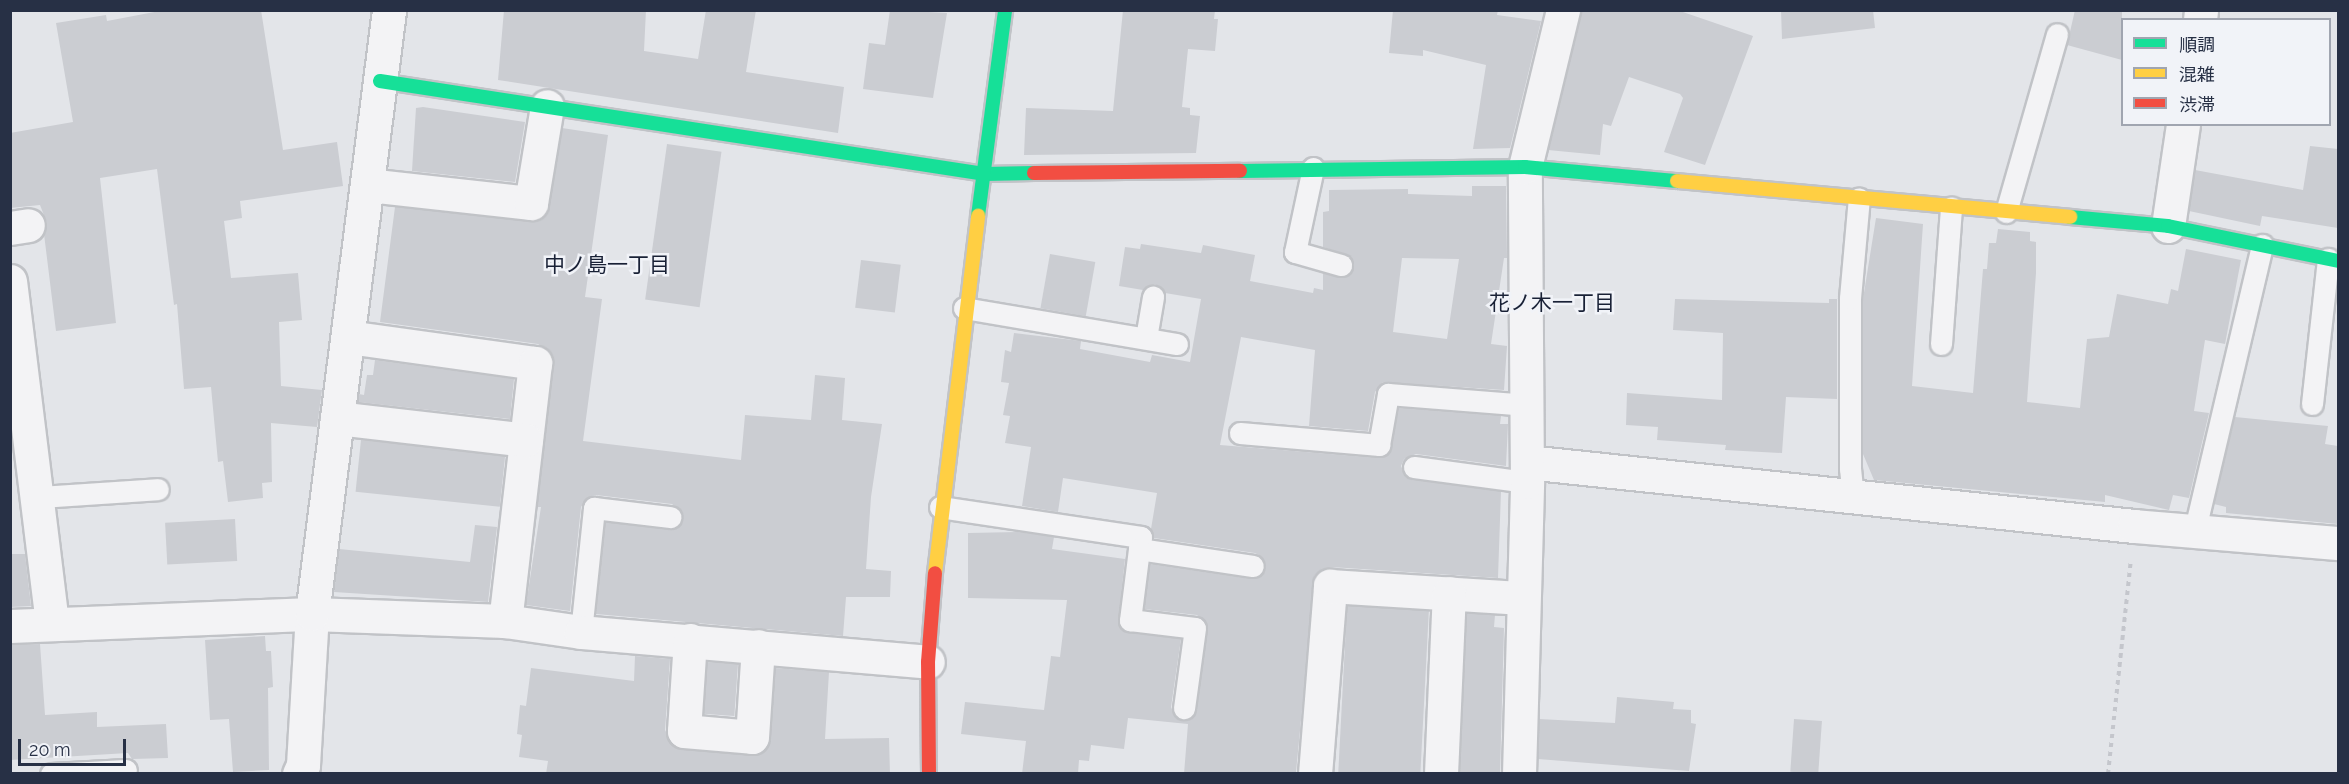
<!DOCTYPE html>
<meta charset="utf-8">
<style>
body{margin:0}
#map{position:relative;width:2349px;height:784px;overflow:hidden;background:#e3e5e9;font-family:Raleway,"Noto Sans JP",sans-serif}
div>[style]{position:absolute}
.building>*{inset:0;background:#cbcdd2;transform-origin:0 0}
.path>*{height:4px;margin-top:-2px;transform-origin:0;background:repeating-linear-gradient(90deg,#c4c6cc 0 4.5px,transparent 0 9px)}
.roads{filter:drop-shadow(2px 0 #c1c3c7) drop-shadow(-2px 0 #c1c3c7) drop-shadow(0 2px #c1c3c7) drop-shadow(0 -2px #c1c3c7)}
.lane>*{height:21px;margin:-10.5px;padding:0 10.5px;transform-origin:10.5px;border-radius:10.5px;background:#f3f3f5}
.street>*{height:33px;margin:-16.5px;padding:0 16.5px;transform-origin:16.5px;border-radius:16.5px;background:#f3f3f5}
.fast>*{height:14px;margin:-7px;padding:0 7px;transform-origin:7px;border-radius:7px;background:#16e098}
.slow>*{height:14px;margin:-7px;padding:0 7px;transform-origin:7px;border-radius:7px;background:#ffcf43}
.jam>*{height:14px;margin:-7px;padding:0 7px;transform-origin:7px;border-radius:7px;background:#f24e42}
span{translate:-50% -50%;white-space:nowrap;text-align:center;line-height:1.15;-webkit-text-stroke:5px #f1f3f8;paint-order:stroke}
.neighbourhood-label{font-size:21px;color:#192136}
.frame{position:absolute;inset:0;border:12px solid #273045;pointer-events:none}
.legend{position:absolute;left:2121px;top:18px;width:210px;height:108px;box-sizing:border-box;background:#f1f3f8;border:2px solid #a0a5b0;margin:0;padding:8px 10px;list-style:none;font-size:18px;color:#273045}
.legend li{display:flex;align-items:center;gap:12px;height:30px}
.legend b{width:30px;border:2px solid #a0a5b0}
.scale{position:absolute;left:18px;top:739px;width:108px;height:27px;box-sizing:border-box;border:3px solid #273045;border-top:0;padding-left:8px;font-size:18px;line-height:21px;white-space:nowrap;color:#273045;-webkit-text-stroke:4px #f1f3f8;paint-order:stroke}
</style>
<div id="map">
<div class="building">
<div style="clip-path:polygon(165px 10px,261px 10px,283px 150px,337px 142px,343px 186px,240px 201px,242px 218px,224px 221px,231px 278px,298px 273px,302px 320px,279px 322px,281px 386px,322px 390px,317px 427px,271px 423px,272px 482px,262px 483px,263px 498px,228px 502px,223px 461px,218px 462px,211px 387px,184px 389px,177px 304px,174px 305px,157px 169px,100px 178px,116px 323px,56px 331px,44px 234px,47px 223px,40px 205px,10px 208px,10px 133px,73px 122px,56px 23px,106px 15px,107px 21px)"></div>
<div style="clip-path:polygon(504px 10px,646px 10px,644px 51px,698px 59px,706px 10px,756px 10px,746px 72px,844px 87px,838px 133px,498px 80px)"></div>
<div style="clip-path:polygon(890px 10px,947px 13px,933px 98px,863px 89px,869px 43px,885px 45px)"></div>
<div style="clip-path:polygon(1123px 10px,1215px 10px,1214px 19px,1218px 19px,1215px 51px,1188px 49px,1182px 107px,1190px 108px,1190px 115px,1200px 116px,1196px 153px,1024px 155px,1026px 108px,1113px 111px)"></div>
<div style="clip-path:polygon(1393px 10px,1498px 10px,1497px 15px,1541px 21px,1510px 148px,1473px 149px,1486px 65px,1423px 50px,1423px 56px,1389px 53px)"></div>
<div style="clip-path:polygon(1581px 10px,1677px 10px,1753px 36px,1705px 165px,1664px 152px,1683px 98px,1680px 94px,1629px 77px,1611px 126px,1603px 124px,1600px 155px,1548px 150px)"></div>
<div style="clip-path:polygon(1781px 10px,1873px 10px,1875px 28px,1782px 39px)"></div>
<div style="clip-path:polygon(2075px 10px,2122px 10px,2122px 60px,2067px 45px)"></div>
<div style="clip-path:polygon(423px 107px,525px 122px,515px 182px,412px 171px,416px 108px)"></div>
<div style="clip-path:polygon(562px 128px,608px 135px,585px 297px,602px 299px,583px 441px,741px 460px,745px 415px,811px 420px,815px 375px,845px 378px,842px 420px,882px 424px,871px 497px,866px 569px,891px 571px,890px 597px,846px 597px,843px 636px,596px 614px,605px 522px,669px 530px,680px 525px,683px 518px,681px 511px,672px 504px,596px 495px,588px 497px,581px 507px,570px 611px,526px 605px,541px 507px,537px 507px,552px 355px,538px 344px,380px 322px,395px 207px,539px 220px,549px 206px)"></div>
<div style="left:667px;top:144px;width:55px;height:157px;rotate:8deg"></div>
<div style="clip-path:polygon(2310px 146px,2338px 149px,2338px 228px,2262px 216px,2260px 226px,2189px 211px,2195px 170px,2303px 190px)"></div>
<div style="clip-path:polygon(evenodd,1472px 186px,1506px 186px,1507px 258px,1504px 258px,1491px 344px,1507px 346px,1504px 390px,1383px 382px,1375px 392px,1368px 431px,1309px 426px,1315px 350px,1241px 337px,1220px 445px,1378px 458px,1391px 448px,1399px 408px,1501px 416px,1500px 424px,1508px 424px,1506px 466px,1416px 454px,1404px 459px,1401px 466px,1406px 477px,1412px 480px,1501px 491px,1498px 578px,1331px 567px,1315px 575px,1296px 772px,1292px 774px,1184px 774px,1188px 724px,1128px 718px,1124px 749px,1091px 745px,1089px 761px,1079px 760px,1078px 774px,1022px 774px,1026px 741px,961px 734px,965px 702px,1044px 710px,1051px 656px,1060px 657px,1067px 600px,968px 598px,968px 533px,1018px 532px,1054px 537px,1052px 549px,1125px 559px,1118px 624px,1128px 633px,1181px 639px,1171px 707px,1176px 718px,1183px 721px,1194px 716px,1197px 710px,1207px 624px,1197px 615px,1144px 609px,1150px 564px,1251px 579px,1263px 574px,1266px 567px,1261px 556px,1255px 553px,1154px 538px,1151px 529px,1157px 493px,1063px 478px,1058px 512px,1022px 506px,1031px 447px,1005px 443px,1010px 416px,1003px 415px,1009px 383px,1001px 382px,1005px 350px,1011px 352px,1014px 333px,1081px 341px,1080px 349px,1150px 362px,1152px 355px,1190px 362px,1201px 299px,1165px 293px,1155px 284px,1143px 290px,1119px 286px,1125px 247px,1140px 249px,1141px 244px,1201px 253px,1203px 245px,1255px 255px,1250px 281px,1313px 293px,1314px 288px,1323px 290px,1323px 273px,1344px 277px,1353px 268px,1350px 256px,1323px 247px,1323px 212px,1329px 211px,1329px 190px,1408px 189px,1408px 194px,1472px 196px,1472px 186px,1402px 258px,1459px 259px,1447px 339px,1393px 332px,1402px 258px)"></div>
<div style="clip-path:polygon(1876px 218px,1923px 224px,1912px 386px,1973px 393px,1983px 269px,1987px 269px,1989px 243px,1996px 243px,1998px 229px,2030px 232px,2030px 241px,2036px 242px,2036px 273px,2027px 402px,2080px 408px,2087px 339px,2109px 337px,2117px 294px,2168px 304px,2171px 289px,2178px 291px,2186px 249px,2241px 260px,2225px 344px,2205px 340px,2194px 411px,2209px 413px,2189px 498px,2173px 495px,2169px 510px,2105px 495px,2105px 502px,1874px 480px,1863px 454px,1863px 299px)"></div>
<div style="left:1050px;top:254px;width:46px;height:55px;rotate:10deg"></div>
<div style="left:861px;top:260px;width:40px;height:48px;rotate:7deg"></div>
<div style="clip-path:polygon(1675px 299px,1829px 303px,1829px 299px,1837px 299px,1837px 399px,1786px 397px,1782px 453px,1725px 450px,1726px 445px,1657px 440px,1658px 427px,1626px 425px,1627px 393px,1722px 400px,1723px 333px,1673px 330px)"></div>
<div style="clip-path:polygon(375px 360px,514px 379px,510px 419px,358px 402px,359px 394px,364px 395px,367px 375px,373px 375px)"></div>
<div style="clip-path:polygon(2235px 417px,2328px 426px,2325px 444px,2338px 446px,2338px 524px,2226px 513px,2226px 507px,2214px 504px)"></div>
<div style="left:361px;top:440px;width:145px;height:52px;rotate:6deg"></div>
<div style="left:235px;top:519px;width:42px;height:70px;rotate:87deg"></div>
<div style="clip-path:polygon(475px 525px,497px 527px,488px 602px,334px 592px,339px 549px,470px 562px)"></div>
<div style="clip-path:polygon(10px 554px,25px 554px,31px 606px,10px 607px)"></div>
<div style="left:1347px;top:606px;width:82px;height:168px;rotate:3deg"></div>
<div style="clip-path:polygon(1467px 613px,1495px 615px,1494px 627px,1504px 628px,1500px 774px,1460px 774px)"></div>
<div style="clip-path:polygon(265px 636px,266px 651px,271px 651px,273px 687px,268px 688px,269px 770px,233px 772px,229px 719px,210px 720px,205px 640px)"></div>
<div style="clip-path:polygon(40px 644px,45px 715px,97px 712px,97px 727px,166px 724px,168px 758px,132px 759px,128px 753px,10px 760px,10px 645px)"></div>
<div style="clip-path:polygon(635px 656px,670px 659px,665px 730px,674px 747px,761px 754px,771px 738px,775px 668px,829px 672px,825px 739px,889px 738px,890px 774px,546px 774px,548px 761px,519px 757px,522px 735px,517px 734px,520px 705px,526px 706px,531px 668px,634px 681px)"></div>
<div style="left:707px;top:662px;width:31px;height:52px;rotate:4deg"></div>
<div style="clip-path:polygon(1617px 697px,1674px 702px,1673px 709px,1691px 710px,1691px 723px,1696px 724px,1689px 771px,1538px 759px,1539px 719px,1615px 723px)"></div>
<div style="left:1794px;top:719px;width:28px;height:53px;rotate:4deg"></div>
</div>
<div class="path">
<div style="left:2108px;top:774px;width:215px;rotate:-83.9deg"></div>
</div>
<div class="roads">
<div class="lane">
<div style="left:1313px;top:168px;width:86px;rotate:102.1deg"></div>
<div style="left:1295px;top:252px;width:48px;rotate:15.8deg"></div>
<div style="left:2006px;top:212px;width:185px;rotate:-74deg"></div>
<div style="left:964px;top:308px;width:216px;rotate:9.6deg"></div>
<div style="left:1146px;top:338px;width:42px;rotate:-80.3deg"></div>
<div style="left:1941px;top:344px;width:137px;rotate:-85.8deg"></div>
<div style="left:2312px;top:404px;width:146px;rotate:-83.7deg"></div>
<div style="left:1240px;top:433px;width:140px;rotate:4.9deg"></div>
<div style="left:1379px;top:445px;width:52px;rotate:-80deg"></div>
<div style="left:1388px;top:394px;width:140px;rotate:4.5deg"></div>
<div style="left:1414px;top:467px;width:114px;rotate:7.6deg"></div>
<div style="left:39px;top:497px;width:119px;rotate:-3.8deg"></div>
<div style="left:1853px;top:497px;width:29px;rotate:-96deg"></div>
<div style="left:1850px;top:468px;width:170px;rotate:-90deg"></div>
<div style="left:1850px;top:298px;width:100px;rotate:-84.9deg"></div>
<div style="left:940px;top:507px;width:203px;rotate:8.5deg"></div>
<div style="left:1141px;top:537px;width:12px;rotate:99deg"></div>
<div style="left:1139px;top:549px;width:115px;rotate:8.5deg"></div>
<div style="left:2195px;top:529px;width:292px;rotate:-76.7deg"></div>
<div style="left:1139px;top:549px;width:72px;rotate:97.2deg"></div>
<div style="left:1130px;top:620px;width:65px;rotate:7deg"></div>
<div style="left:1195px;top:628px;width:81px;rotate:97.8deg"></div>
<div style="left:581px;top:632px;width:125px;rotate:-84deg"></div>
<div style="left:594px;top:508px;width:77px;rotate:6.8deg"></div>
<div style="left:51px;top:774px;width:75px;rotate:-3.1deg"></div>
</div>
<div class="street">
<div style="left:2200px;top:20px;width:10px;rotate:-84deg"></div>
<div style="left:367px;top:185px;width:165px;rotate:6.3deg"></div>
<div style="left:531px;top:203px;width:98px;rotate:-80.6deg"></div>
<div style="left:2168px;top:226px;width:103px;rotate:-81.6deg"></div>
<div style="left:10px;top:228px;width:18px;rotate:-9deg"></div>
<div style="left:10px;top:281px;width:345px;rotate:83deg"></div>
<div style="left:348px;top:337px;width:189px;rotate:7.9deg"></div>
<div style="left:535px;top:363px;width:260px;rotate:96.6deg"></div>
<div style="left:337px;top:418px;width:190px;rotate:6.6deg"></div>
<div style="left:1527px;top:462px;width:610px;rotate:6.02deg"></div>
<div style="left:2134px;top:526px;width:205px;rotate:4.8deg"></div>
<div style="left:10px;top:626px;width:302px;rotate:-2.3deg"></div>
<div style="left:312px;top:614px;width:193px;rotate:2.1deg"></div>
<div style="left:505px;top:621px;width:77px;rotate:8.2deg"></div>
<div style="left:581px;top:632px;width:348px;rotate:4.9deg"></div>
<div style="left:690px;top:640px;width:91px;rotate:93.8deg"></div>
<div style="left:684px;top:731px;width:68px;rotate:5deg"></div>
<div style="left:752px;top:737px;width:91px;rotate:-86.2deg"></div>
<div style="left:299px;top:774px;width:10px;rotate:-66deg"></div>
<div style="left:303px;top:765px;width:151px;rotate:-86.6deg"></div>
<div style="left:312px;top:614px;width:609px;rotate:-82.73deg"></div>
<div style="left:1315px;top:774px;width:189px;rotate:-85.4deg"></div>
<div style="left:1330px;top:586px;width:193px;rotate:3.6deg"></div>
<div style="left:1441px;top:774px;width:181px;rotate:-87.5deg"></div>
<div style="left:1519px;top:774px;width:292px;rotate:-88.4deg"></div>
<div style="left:1527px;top:482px;width:315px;rotate:-90.4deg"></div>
<div style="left:1525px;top:167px;width:162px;rotate:-76.4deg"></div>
</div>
<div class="fast">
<div style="left:380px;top:81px;width:611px;rotate:8.75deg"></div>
<div style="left:984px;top:174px;width:50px;rotate:-1.1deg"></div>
<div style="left:1240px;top:171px;width:285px;rotate:-0.8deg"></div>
<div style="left:1525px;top:167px;width:153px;rotate:5.3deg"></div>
<div style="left:978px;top:216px;width:208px;rotate:-82.5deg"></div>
<div style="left:2070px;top:217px;width:98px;rotate:5.2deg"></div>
<div style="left:2168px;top:226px;width:174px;rotate:11.6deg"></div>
</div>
<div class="slow">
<div style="left:1677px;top:181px;width:395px;rotate:5.2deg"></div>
<div style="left:935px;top:573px;width:360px;rotate:-83.1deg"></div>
</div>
<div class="jam">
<div style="left:1034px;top:173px;width:206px;rotate:-0.6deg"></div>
<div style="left:929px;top:774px;width:112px;rotate:-90.5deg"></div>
<div style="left:928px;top:662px;width:89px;rotate:-85.5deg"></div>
</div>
</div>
<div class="neighbourhood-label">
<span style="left:607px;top:265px">中ノ島一丁目</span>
<span style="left:1552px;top:303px">花ノ木一丁目</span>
</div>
<div class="frame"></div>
<ul class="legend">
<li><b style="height:8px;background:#16e098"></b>順調</li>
<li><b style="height:8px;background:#ffcf43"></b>混雑</li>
<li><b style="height:8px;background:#f24e42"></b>渋滞</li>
</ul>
<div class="scale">20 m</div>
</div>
